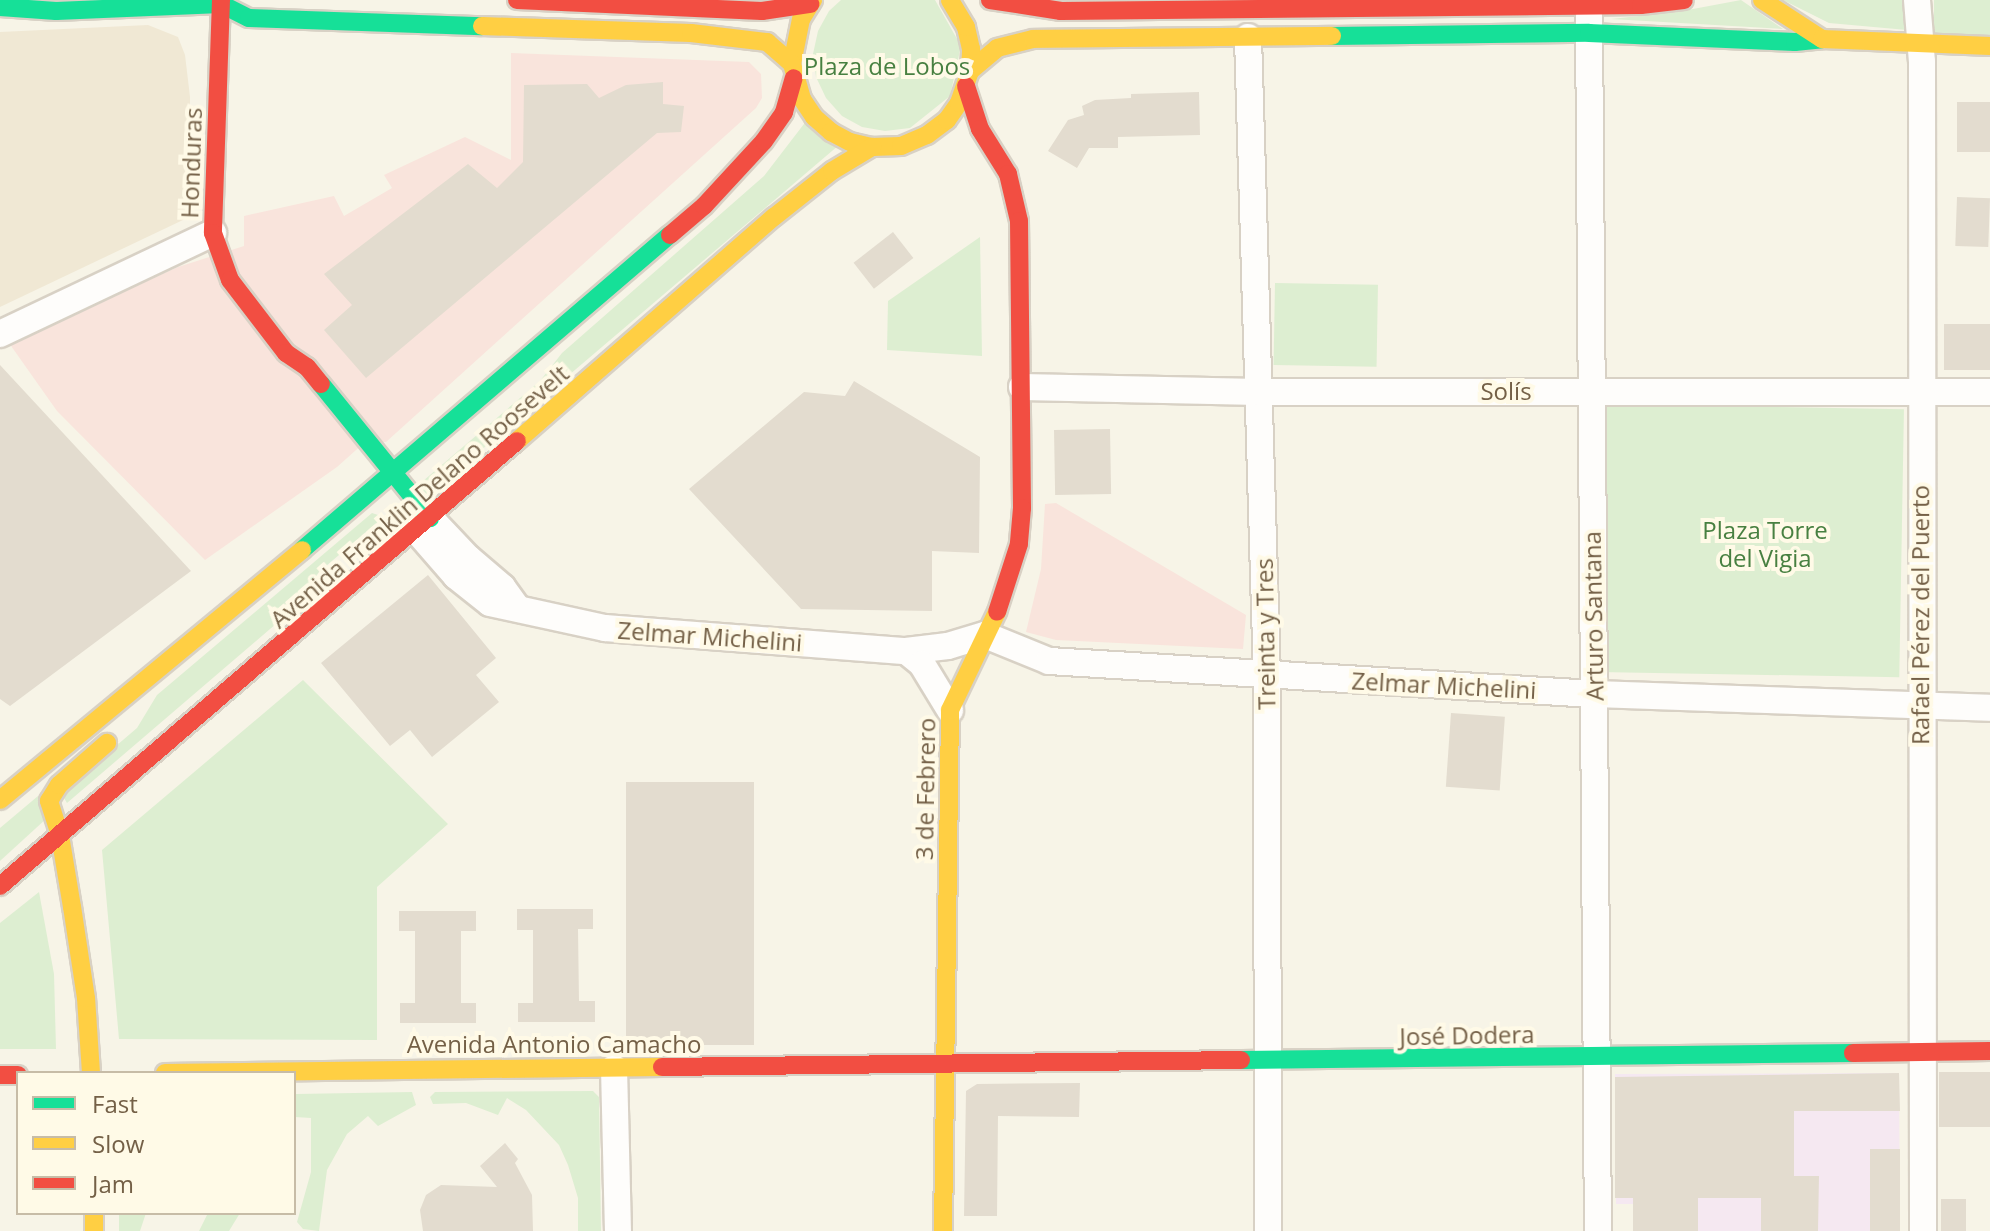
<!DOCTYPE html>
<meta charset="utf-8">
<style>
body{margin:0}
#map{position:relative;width:1990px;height:1231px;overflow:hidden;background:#f7f4e7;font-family:"Open Sans",sans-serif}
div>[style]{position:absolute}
.residential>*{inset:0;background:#f0e8d4}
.education>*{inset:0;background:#f5e8f1}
.medical>*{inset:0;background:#f9e4dc}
.green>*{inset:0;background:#ddeed1;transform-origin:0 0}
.building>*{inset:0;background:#e3dccf;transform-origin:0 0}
.roads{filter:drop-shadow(2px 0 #d8d1c5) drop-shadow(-2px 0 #d8d1c5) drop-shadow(0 2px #d8d1c5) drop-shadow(0 -2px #d8d1c5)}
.street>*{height:26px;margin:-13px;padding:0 13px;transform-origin:13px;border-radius:13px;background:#fefdfb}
.fast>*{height:18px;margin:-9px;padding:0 9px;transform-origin:9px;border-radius:9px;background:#16e098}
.slow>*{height:18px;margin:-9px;padding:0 9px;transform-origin:9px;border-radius:9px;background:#ffcf43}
.jam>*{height:18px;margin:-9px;padding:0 9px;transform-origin:9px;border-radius:9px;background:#f24e42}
span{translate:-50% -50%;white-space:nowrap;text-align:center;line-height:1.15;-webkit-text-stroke:8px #fffae7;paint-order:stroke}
.park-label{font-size:24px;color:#488041}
.street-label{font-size:24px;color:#746047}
.legend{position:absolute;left:16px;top:1071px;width:280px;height:144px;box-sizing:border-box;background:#fffae7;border:2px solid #c7bca7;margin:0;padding:10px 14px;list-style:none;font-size:24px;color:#746047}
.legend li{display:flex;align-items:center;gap:16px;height:40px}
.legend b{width:40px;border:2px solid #c7bca7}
</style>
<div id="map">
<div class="residential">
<div style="clip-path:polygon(148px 25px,178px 37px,185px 55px,190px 97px,190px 207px,183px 220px,0 307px,0 32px)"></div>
</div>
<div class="education">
<div style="clip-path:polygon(1899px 1073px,1900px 1231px,1633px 1231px,1633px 1204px,1616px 1204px,1615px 1074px)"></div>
</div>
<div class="medical">
<div style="clip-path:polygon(511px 53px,749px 62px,761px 74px,762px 98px,756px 108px,386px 442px,365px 442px,337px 467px,205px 560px,57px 411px,9px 343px,178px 267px,244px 246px,244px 216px,334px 196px,344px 216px,392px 188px,384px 175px,465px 137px,511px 160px)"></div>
<div style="clip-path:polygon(1056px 503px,1246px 615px,1243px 649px,1056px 640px,1026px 632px,1041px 569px,1045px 504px)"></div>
</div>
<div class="green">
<div style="clip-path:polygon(841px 0,935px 0,961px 46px,950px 96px,910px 128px,885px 131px,862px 127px,842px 116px,826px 98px,816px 77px,813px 54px,818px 31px,829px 11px)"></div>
<div style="clip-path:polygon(1741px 0,1783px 29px,1611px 19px,1677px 12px)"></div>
<div style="clip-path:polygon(1783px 0,1908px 0,1907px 30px,1829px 23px)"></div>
<div style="left:1934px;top:0;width:56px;height:35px"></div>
<div style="clip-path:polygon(807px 120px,839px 145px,426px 497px,416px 487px,540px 381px,562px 353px,764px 176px)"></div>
<div style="clip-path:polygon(980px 237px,982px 356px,887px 350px,888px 301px)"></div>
<div style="left:1275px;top:283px;width:103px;height:82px;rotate:1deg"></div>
<div style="left:1603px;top:404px;width:301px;height:268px;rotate:1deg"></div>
<div style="clip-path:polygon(372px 513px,378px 515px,379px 521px,319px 572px,298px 605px,67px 803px,61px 793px,137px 728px,157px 695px)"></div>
<div style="clip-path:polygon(303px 680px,448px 824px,377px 887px,377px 1040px,119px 1039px,102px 850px)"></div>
<div style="clip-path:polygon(38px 796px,47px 818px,0 861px,0 828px)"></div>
<div style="clip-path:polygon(39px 892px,54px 974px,56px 1049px,0 1049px,0 923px)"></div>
<div style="clip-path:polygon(593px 1091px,599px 1097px,601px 1231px,578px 1231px,578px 1198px,568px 1165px,559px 1145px,526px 1110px,507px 1098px,498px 1115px,466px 1103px,433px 1104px,430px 1097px,435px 1092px)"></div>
<div style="clip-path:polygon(412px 1092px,416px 1105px,378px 1126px,368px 1116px,347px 1134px,327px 1170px,319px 1231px,303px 1229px,297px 1222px,311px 1172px,311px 1118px,295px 1117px,296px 1094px)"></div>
<div style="clip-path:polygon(119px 1213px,146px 1213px,140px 1231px,119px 1231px)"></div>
<div style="clip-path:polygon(208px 1213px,240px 1213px,229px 1231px,199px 1231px)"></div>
</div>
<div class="building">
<div style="clip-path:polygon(663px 82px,663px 104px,684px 106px,681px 132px,657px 133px,366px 378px,324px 330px,352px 305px,324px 274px,468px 164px,497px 188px,523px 162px,524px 85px,587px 84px,599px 98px,626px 85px)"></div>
<div style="clip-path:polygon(1199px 92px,1200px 135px,1118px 137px,1118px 148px,1089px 148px,1077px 168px,1048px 151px,1068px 120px,1084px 115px,1082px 106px,1095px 100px,1131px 98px,1131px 94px)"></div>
<div style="left:1957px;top:102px;width:33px;height:50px"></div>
<div style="left:1957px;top:197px;width:33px;height:49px;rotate:2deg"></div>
<div style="left:893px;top:232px;width:33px;height:50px;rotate:52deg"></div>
<div style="left:1944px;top:324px;width:46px;height:46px"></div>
<div style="clip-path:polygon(0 365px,191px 571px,10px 706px,0 699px)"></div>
<div style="clip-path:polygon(854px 381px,980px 457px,979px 553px,932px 551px,932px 611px,801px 609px,689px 489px,804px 392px,845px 396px)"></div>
<div style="left:1110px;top:429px;width:65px;height:56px;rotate:89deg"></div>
<div style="clip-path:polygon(428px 575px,496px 658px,476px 675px,499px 702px,432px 757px,410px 730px,390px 746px,321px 663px)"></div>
<div style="left:1451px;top:713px;width:54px;height:74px;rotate:4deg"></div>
<div style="left:754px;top:782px;width:263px;height:128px;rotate:90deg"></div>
<div style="clip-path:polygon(517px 909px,593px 909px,593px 929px,578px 929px,579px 1001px,595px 1001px,595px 1022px,518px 1022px,518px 1003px,533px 1003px,533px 930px,517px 930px)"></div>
<div style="clip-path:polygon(399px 911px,476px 911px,476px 931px,461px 931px,461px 1003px,476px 1003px,476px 1023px,400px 1023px,400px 1003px,415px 1003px,415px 931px,399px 931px)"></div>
<div style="left:1990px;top:1072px;width:55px;height:51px;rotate:90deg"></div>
<div style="clip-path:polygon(1899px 1073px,1900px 1111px,1794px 1111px,1794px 1176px,1819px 1176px,1818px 1231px,1761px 1231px,1761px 1198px,1698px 1198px,1698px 1231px,1633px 1231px,1633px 1198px,1615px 1198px,1615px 1077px)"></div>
<div style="clip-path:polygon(1080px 1083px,1079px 1117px,998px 1116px,997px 1216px,964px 1216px,966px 1091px,977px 1084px)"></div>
<div style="clip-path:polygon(505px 1143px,518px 1159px,515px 1163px,532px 1195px,533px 1231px,423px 1231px,420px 1210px,426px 1195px,441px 1185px,497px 1187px,480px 1166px)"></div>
<div style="left:1900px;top:1149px;width:82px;height:30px;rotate:90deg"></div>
<div style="left:1941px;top:1199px;width:25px;height:32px"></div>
</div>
<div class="roads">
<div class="street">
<div style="left:1917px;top:0;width:62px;rotate:85.4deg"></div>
<div style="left:1922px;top:62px;width:1169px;rotate:89.95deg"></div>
<div style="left:1589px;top:16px;width:1215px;rotate:89.58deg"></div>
<div style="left:1248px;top:37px;width:639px;rotate:88.3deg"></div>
<div style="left:1267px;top:676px;width:555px;rotate:89.9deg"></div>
<div style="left:0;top:334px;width:236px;rotate:-25.4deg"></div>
<div style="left:1022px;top:387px;width:237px;rotate:1.2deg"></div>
<div style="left:1259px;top:392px;width:731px"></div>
<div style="left:430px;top:518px;width:55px;rotate:46.5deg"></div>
<div style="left:468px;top:558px;width:45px;rotate:40.5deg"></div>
<div style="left:502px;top:587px;width:24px;rotate:54deg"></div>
<div style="left:416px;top:530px;width:61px;rotate:49deg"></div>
<div style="left:456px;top:576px;width:43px;rotate:38.5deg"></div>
<div style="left:490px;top:603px;width:118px;rotate:12.3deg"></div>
<div style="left:605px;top:628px;width:302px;rotate:4.4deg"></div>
<div style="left:906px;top:651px;width:42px;rotate:-6.8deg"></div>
<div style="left:948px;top:646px;width:39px;rotate:-17deg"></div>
<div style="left:985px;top:635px;width:69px;rotate:22.1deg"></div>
<div style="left:1049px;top:661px;width:546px;rotate:3.47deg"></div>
<div style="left:1594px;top:694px;width:396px;rotate:2deg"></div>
<div style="left:906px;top:651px;width:21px;rotate:39deg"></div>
<div style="left:922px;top:664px;width:54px;rotate:58.7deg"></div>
<div style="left:614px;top:1068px;width:163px;rotate:88.6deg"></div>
</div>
<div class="fast">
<div style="left:0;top:7px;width:56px;rotate:4.1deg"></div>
<div style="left:56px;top:11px;width:165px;rotate:-2.4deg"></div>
<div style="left:221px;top:4px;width:31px;rotate:27deg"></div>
<div style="left:249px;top:18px;width:233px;rotate:2deg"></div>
<div style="left:1332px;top:36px;width:257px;rotate:-0.7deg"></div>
<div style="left:1589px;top:33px;width:206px;rotate:2.5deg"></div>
<div style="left:1795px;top:42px;width:27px;rotate:-6deg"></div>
<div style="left:321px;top:384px;width:173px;rotate:50.9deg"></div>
<div style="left:302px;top:550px;width:484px;rotate:-40.6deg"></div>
<div style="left:1241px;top:1060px;width:612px;rotate:-0.66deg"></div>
</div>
<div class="slow">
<div style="left:813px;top:0;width:22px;rotate:122deg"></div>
<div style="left:801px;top:19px;width:46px;rotate:101.3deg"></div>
<div style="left:792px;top:64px;width:36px;rotate:74deg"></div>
<div style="left:802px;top:99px;width:22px;rotate:56deg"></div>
<div style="left:814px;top:117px;width:23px;rotate:41deg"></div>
<div style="left:831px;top:132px;width:21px;rotate:28deg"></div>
<div style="left:850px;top:142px;width:23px;rotate:13deg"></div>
<div style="left:872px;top:147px;width:29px;rotate:-2deg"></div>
<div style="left:901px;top:146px;width:28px;rotate:-23deg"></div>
<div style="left:927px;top:135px;width:25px;rotate:-37deg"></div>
<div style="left:947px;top:120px;width:21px;rotate:-55deg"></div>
<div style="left:959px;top:103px;width:34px;rotate:-71deg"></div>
<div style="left:970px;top:71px;width:22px;rotate:-87deg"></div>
<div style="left:971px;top:49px;width:23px;rotate:-103deg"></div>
<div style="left:966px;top:27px;width:31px;rotate:-121deg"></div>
<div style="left:1762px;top:0;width:72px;rotate:33deg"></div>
<div style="left:1822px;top:39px;width:168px;rotate:2.4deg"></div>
<div style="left:482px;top:26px;width:209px;rotate:1.9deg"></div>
<div style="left:691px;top:33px;width:77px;rotate:6.8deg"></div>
<div style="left:767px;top:42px;width:33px;rotate:41deg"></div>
<div style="left:970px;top:71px;width:35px;rotate:-40deg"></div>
<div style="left:997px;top:48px;width:37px;rotate:-14deg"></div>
<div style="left:1033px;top:39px;width:299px;rotate:-0.6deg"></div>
<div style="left:517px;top:441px;width:341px;rotate:-41.1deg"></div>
<div style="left:774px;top:217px;width:74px;rotate:-38.4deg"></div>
<div style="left:832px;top:171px;width:47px;rotate:-31deg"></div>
<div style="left:0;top:800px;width:392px;rotate:-39.6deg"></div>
<div style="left:91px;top:1073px;width:75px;rotate:-93.8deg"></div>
<div style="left:86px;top:998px;width:92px;rotate:-98.7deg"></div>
<div style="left:72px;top:907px;width:73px;rotate:-99.5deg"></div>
<div style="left:60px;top:835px;width:36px;rotate:-108deg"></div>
<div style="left:49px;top:801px;width:19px;rotate:-58deg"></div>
<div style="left:59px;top:785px;width:64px;rotate:-41.2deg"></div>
<div style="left:165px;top:1073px;width:497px;rotate:-0.7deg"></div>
<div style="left:94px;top:1213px;width:18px;rotate:90deg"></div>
<div style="left:943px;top:1231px;width:521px;rotate:-89.23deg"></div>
<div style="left:950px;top:710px;width:109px;rotate:-64.4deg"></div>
</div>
<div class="jam">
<div style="left:221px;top:0;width:233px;rotate:92deg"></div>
<div style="left:213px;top:233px;width:50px;rotate:70.1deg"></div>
<div style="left:230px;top:280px;width:92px;rotate:52.5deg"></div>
<div style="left:286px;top:353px;width:25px;rotate:34deg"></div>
<div style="left:307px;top:367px;width:22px;rotate:51deg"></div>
<div style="left:517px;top:0;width:245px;rotate:2.6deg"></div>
<div style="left:762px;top:11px;width:49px;rotate:-8.3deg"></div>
<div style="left:990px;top:0;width:72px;rotate:8.8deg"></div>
<div style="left:1061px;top:11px;width:580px;rotate:-0.59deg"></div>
<div style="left:1641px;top:5px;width:43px;rotate:-6.6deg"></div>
<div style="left:966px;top:86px;width:45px;rotate:72deg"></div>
<div style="left:980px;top:129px;width:53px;rotate:58.1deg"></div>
<div style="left:1008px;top:174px;width:48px;rotate:76.8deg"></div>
<div style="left:1019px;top:221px;width:287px;rotate:89.4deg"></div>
<div style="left:1022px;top:508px;width:36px;rotate:95deg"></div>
<div style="left:1019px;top:544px;width:71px;rotate:107.9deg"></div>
<div style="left:670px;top:235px;width:45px;rotate:-40.5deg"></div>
<div style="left:704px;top:206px;width:88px;rotate:-47.3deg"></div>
<div style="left:764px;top:141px;width:35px;rotate:-55deg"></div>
<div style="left:784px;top:112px;width:35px;rotate:-74deg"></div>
<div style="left:0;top:886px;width:682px;rotate:-40.72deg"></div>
<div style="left:1853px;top:1053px;width:137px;rotate:-0.8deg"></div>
<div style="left:662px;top:1067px;width:579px;rotate:-0.69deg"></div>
<div style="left:0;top:1075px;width:18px"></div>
</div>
</div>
<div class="park-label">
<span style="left:887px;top:66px">Plaza de Lobos</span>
<span style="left:1765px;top:544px">Plaza Torre<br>del Vigia</span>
</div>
<div class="street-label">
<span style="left:191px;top:163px;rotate:-88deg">Honduras</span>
<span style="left:1506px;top:391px">Solís</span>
<span style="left:419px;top:496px;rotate:-41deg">Avenida Franklin Delano Roosevelt</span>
<span style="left:1920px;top:615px;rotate:-90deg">Rafael Pérez del Puerto</span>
<span style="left:1593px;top:616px;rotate:-91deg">Arturo Santana</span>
<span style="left:1265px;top:634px;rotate:-91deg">Treinta y Tres</span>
<span style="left:710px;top:636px;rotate:4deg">Zelmar Michelini</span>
<span style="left:1444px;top:685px;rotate:3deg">Zelmar Michelini</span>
<span style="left:925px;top:789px;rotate:-89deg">3 de Febrero</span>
<span style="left:1467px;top:1035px;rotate:-1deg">José Dodera</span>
<span style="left:554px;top:1044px">Avenida Antonio Camacho</span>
</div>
<ul class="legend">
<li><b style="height:10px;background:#16e098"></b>Fast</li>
<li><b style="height:10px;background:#ffcf43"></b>Slow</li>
<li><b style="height:10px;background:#f24e42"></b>Jam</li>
</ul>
</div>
